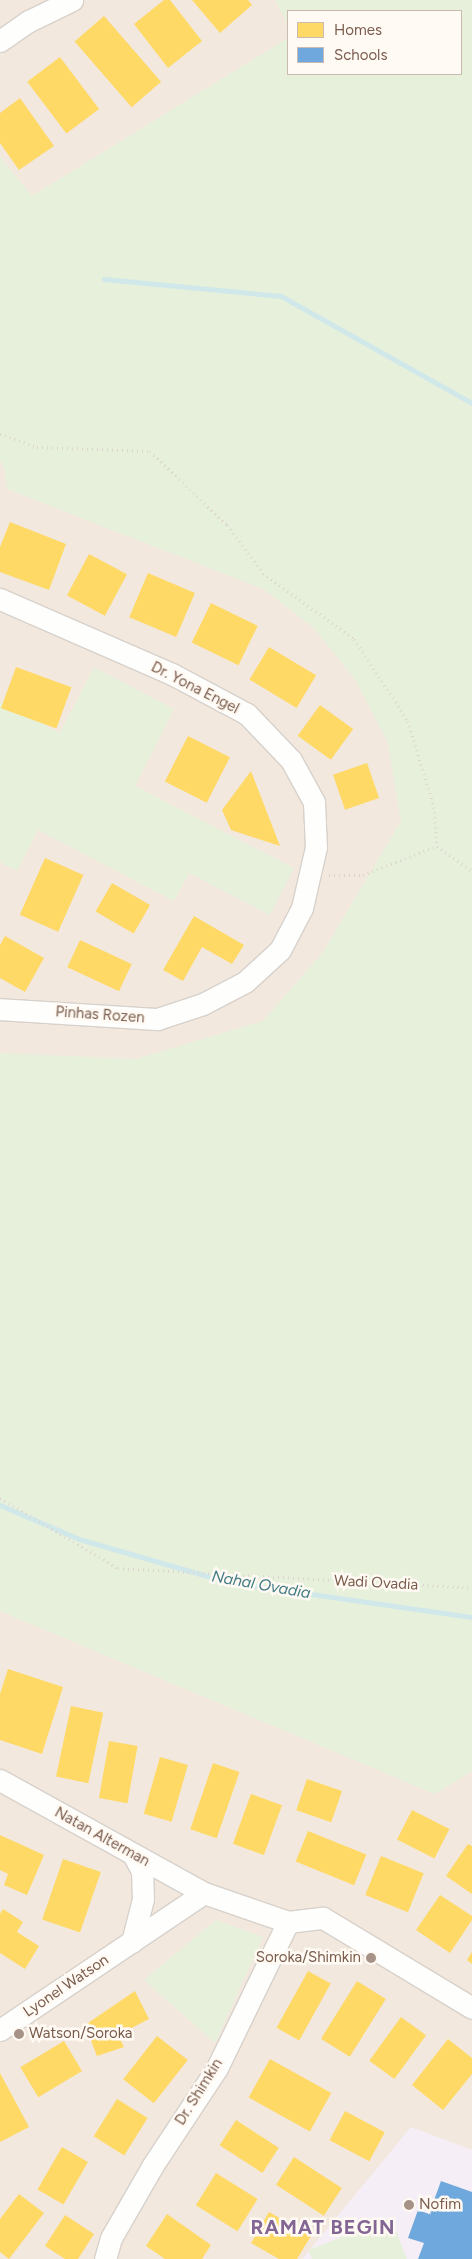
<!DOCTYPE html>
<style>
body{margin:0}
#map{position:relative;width:472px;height:2259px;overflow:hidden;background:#f9f5f0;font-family:Figtree,sans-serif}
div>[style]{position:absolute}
.residential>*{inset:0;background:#f2e8de}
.education>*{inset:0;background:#f6eef6}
.green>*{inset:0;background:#e7f0db}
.homes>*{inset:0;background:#ffd966;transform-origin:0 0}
.schools>*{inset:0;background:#6fa8dc}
.stream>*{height:5px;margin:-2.5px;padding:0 2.5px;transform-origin:2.5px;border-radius:2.5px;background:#d0e8ea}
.path>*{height:3px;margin-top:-1.5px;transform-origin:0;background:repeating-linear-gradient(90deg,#dcd5d0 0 1px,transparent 0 5px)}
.roads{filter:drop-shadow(1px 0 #d7d1cb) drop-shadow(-1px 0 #d7d1cb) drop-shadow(0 1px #d7d1cb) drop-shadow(0 -1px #d7d1cb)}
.minor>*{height:21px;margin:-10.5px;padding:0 10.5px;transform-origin:10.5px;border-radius:10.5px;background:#fefefd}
.dots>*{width:14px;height:14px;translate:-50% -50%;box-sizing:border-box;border:2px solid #fffaf3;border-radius:50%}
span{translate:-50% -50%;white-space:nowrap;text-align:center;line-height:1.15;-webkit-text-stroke:5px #fffaf3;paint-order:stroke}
.street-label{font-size:15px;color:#7a5c4d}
.poi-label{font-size:15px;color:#7a5c4d}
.right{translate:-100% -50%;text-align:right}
.left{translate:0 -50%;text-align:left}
.water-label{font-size:16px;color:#437c86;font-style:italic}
.district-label{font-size:20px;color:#846695;font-weight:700;letter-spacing:1px}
.legend{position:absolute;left:287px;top:10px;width:175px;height:65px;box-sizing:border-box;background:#fffaf3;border:1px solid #cabbb1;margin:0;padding:6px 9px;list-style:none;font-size:15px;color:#7a5c4d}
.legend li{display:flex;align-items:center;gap:10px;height:25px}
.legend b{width:25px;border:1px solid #cabbb1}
</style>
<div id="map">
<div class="residential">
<div style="clip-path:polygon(evenodd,0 0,472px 0,472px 2259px,0 2259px,0 0,288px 11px,461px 11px,461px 74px,288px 74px,288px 11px)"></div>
</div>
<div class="education">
<div style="clip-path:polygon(411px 2127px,472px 2150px,472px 2259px,302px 2259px)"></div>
</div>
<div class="green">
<div style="clip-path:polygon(275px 0,472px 0,472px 1771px,435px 1794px,0 1611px,0 1053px,136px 1059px,263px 1021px,323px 952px,401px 821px,388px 743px,355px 679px,313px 627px,263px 589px,7px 489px,4px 467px,0 461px,0 157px,32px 196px,288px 38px,288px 74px,461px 74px,461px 11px,288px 11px,288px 25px)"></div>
<div style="clip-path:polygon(94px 667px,174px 709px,135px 786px,294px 868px,270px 915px,189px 873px,174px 901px,38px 830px,17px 871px,0 862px,0 702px,60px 733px)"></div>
<div style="clip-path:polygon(216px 1920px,263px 1937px,215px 2043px,144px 1980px)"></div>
<div style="clip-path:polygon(391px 2218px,407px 2259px,312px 2259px,308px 2250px)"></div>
</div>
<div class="homes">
<div style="clip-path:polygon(164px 0,170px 0,202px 41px,168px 68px,134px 24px)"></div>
<div style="clip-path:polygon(192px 0,248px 0,252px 5px,220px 33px)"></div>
<div style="left:104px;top:16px;width:87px;height:39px;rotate:49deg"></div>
<div style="left:60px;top:57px;width:65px;height:41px;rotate:53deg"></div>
<div style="clip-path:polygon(20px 98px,54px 146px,19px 170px,0 143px,0 113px)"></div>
<div style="clip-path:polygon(10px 522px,66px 544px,49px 590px,0 572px,0 547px)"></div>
<div style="left:89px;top:554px;width:43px;height:47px;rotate:28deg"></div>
<div style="left:148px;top:573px;width:51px;height:48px;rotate:23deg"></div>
<div style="left:211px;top:603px;width:52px;height:44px;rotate:26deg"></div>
<div style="left:269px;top:647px;width:55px;height:38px;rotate:31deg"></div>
<div style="left:16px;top:667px;width:59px;height:44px;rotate:20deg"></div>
<div style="left:320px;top:705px;width:41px;height:38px;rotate:36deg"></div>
<div style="left:188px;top:736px;width:47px;height:51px;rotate:27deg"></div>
<div style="left:367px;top:763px;width:37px;height:36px;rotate:71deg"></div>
<div style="clip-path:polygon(251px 771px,280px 846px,231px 830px,222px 810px)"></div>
<div style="left:45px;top:858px;width:42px;height:62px;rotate:24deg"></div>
<div style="left:112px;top:883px;width:44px;height:33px;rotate:30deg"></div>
<div style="clip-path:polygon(194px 916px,244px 945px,232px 964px,202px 947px,183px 981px,163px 970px)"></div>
<div style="clip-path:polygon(5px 936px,44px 958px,25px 992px,0 978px,0 945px)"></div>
<div style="left:80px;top:940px;width:57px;height:30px;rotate:25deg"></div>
<div style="clip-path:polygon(8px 1669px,63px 1687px,42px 1754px,0 1740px,0 1694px)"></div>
<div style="left:71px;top:1706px;width:33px;height:72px;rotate:12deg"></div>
<div style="left:109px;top:1741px;width:29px;height:58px;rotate:10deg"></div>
<div style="left:160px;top:1757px;width:29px;height:59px;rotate:16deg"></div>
<div style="left:213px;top:1763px;width:28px;height:70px;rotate:19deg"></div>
<div style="left:307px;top:1779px;width:37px;height:33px;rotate:19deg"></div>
<div style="left:251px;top:1794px;width:33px;height:53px;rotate:20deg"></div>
<div style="left:412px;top:1810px;width:42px;height:33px;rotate:27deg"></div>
<div style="left:308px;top:1831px;width:63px;height:33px;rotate:22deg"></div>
<div style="clip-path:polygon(0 1835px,44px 1855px,27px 1895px,4px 1885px,8px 1874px,0 1870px)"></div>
<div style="clip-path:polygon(468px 1844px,472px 1846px,472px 1894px,446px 1876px)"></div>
<div style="left:381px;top:1856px;width:46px;height:42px;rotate:22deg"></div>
<div style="left:63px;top:1859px;width:40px;height:64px;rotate:19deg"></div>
<div style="clip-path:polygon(440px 1895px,472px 1916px,472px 1920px,450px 1953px,416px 1930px)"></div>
<div style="clip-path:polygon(3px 1909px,23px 1922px,17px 1932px,39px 1946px,25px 1969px,0 1953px,0 1914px)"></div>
<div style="clip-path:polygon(472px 1952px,472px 1964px,467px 1960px)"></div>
<div style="left:308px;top:1971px;width:26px;height:65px;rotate:29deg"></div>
<div style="left:357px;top:1981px;width:34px;height:68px;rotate:32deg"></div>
<div style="clip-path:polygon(135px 1991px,149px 2019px,118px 2035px,124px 2047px,97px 2056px,85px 2025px)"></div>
<div style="left:401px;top:2017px;width:31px;height:54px;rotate:36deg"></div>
<div style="left:157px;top:2036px;width:39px;height:55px;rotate:38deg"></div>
<div style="clip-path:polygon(448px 2039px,472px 2058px,472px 2074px,443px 2110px,412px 2085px)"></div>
<div style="left:64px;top:2041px;width:35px;height:51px;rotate:59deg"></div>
<div style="left:270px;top:2059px;width:70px;height:44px;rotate:29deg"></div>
<div style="clip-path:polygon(0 2073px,29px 2127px,0 2142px)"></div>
<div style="left:117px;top:2099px;width:36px;height:44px;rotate:32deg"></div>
<div style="left:345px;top:2111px;width:45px;height:33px;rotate:28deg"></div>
<div style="left:236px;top:2120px;width:51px;height:30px;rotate:33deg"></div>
<div style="left:62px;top:2147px;width:30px;height:49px;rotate:30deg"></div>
<div style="left:294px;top:2157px;width:57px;height:33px;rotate:33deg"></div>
<div style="left:216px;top:2173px;width:49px;height:38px;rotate:32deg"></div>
<div style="clip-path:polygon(19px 2194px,44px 2213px,9px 2259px,0 2252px,0 2219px)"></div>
<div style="clip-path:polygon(269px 2212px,311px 2236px,297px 2259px,279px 2259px,251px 2243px)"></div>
<div style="clip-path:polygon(167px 2214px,211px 2245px,202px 2259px,165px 2259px,146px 2246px)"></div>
<div style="clip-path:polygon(65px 2215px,94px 2234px,78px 2259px,65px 2259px,45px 2246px)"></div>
</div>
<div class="schools">
<div style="clip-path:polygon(441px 2181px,472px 2192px,472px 2259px,418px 2259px,424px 2243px,408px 2238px,418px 2210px,429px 2214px)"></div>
</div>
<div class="stream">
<div style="left:104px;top:279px;width:178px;rotate:5.5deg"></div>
<div style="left:281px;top:296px;width:219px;rotate:29.3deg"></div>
<div style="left:0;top:1505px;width:86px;rotate:23.3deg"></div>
<div style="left:79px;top:1539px;width:155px;rotate:16.1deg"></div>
<div style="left:228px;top:1582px;width:246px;rotate:8.2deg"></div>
</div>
<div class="path">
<div style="left:0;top:434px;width:39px;rotate:19deg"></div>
<div style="left:37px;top:447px;width:113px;rotate:2deg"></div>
<div style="left:150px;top:451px;width:107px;rotate:43.9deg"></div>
<div style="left:227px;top:525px;width:60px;rotate:53.1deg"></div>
<div style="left:263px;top:573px;width:112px;rotate:36deg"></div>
<div style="left:354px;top:639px;width:98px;rotate:56.6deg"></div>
<div style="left:408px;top:721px;width:90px;rotate:73.2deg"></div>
<div style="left:434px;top:807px;width:39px;rotate:86deg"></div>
<div style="left:329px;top:875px;width:34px"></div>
<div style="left:363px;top:875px;width:79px;rotate:-21.4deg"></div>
<div style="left:437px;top:846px;width:43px;rotate:35.5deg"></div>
<div style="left:0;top:1498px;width:137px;rotate:30.7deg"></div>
<div style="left:118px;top:1568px;width:355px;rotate:3.2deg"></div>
</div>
<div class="roads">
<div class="minor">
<div style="left:0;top:41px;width:35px;rotate:-35deg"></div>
<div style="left:29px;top:21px;width:48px;rotate:-26deg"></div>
<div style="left:0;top:599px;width:188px;rotate:23.6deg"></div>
<div style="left:172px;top:674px;width:85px;rotate:28.1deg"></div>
<div style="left:247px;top:714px;width:64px;rotate:46.3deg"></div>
<div style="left:291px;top:760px;width:48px;rotate:61.3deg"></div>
<div style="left:314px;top:802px;width:45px;rotate:87.5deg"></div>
<div style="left:316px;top:847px;width:63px;rotate:102.9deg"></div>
<div style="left:302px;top:908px;width:47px;rotate:117.6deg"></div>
<div style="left:280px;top:950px;width:47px;rotate:137.6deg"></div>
<div style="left:245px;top:982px;width:47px;rotate:152.4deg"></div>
<div style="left:203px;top:1004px;width:48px;rotate:161.9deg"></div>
<div style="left:157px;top:1019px;width:157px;rotate:-176.4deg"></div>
<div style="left:0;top:1780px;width:233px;rotate:29deg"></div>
<div style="left:204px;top:1893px;width:89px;rotate:19deg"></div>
<div style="left:288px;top:1922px;width:35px;rotate:-7deg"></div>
<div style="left:323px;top:1918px;width:174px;rotate:31.1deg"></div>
<div style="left:132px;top:1942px;width:44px;rotate:-75.7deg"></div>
<div style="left:143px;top:1899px;width:28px;rotate:-92deg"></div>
<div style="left:142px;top:1871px;width:17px;rotate:-118deg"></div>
<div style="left:0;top:2030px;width:246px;rotate:-33.9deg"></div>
<div style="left:105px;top:2259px;width:22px;rotate:-74deg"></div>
<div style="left:111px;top:2238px;width:84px;rotate:-60.1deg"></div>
<div style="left:153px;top:2165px;width:116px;rotate:-56.6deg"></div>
<div style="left:217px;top:2068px;width:162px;rotate:-64.1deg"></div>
</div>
</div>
<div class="dots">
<div style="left:371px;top:1958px;background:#a69286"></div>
<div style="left:19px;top:2034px;background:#a69286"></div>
<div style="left:409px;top:2205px;background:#a69286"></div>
</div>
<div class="street-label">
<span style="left:195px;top:688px;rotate:27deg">Dr. Yona Engel</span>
<span style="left:100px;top:1015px;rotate:4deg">Pinhas Rozen</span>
<span style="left:376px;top:1583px;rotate:3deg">Wadi Ovadia</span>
<span style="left:102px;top:1837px;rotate:29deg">Natan Alterman</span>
<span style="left:66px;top:1986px;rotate:-34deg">Lyonel Watson</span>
<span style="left:199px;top:2092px;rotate:-58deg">Dr. Shimkin</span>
</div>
<div class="poi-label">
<span class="right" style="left:361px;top:1958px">Soroka/Shimkin</span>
<span class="left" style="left:29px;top:2034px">Watson/Soroka</span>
<span class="left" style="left:419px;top:2205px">Nofim</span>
</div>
<div class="water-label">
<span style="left:261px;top:1585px;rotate:10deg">Nahal Ovadia</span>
</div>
<div class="district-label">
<span style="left:323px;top:2227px">RAMAT BEGIN</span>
</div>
<ul class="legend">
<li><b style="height:14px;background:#ffd966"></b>Homes</li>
<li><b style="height:14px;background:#6fa8dc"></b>Schools</li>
</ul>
</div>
